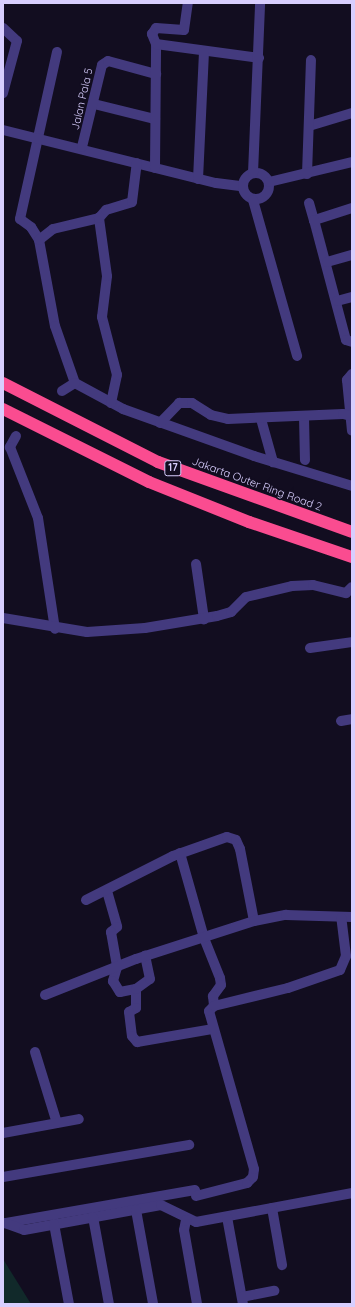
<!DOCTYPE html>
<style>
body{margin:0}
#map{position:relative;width:355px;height:1307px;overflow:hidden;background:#120d20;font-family:Quicksand,sans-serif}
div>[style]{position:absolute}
.green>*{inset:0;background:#11292a}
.minor>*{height:10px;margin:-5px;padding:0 5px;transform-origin:5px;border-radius:5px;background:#433a7e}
.minor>.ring{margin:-5px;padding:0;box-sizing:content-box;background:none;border:10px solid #433a7e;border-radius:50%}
.motorway>*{height:12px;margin:-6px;padding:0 6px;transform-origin:6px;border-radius:6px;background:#fa4c90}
span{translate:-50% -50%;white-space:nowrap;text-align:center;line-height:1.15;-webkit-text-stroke:3.5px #120d20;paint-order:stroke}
.shield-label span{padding:1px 3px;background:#120d20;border:1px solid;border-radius:3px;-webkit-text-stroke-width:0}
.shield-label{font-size:10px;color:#d8cefe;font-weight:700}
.street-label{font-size:11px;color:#d8cefe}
.frame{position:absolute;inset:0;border:4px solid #d8cefe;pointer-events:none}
</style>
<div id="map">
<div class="green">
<div style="clip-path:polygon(3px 1259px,31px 1304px,3px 1304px)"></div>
</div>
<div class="minor">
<div style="left:3px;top:28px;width:19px;rotate:43deg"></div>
<div style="left:17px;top:41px;width:54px;rotate:105.1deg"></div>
<div style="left:156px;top:44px;width:11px;rotate:-112deg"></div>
<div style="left:152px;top:34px;width:7px;rotate:-56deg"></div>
<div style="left:156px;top:28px;width:28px;rotate:4deg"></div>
<div style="left:184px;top:30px;width:27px;rotate:-82deg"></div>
<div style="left:57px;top:52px;width:171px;rotate:102.5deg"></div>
<div style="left:20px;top:219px;width:14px;rotate:36deg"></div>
<div style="left:31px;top:227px;width:15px;rotate:58deg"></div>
<div style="left:39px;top:240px;width:87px;rotate:79.5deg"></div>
<div style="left:55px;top:326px;width:60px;rotate:70.7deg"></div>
<div style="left:75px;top:383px;width:55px;rotate:28.4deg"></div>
<div style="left:123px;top:409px;width:139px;rotate:19.7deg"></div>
<div style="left:254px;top:456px;width:102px;rotate:17deg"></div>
<div style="left:94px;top:104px;width:63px;rotate:13.8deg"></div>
<div style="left:309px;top:126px;width:45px;rotate:-16.8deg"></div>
<div style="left:3px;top:130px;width:219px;rotate:14deg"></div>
<div style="left:216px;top:183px;width:26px;rotate:7deg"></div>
<div style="left:82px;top:147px;width:84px;rotate:-76.3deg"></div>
<div style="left:102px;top:65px;width:7px;rotate:-34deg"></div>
<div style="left:108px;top:61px;width:50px;rotate:15.2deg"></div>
<div style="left:155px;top:168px;width:124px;rotate:-89.5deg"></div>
<div style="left:156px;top:44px;width:104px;rotate:7.7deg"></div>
<div class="ring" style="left:243px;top:173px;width:16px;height:16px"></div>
<div style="left:253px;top:173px;width:170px;rotate:-87.6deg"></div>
<div style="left:307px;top:174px;width:114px;rotate:-88deg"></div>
<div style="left:198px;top:179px;width:128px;rotate:-87.3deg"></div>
<div style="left:269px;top:182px;width:85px;rotate:-13.5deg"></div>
<div style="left:253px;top:200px;width:162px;rotate:74.2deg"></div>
<div style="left:309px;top:203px;width:18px;rotate:74deg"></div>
<div style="left:352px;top:208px;width:40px;rotate:162deg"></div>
<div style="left:314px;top:220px;width:124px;rotate:75.1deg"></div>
<div style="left:346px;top:340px;width:6px;rotate:18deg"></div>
<div style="left:39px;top:240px;width:18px;rotate:-38deg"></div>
<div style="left:53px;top:229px;width:47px;rotate:-13.4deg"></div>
<div style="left:327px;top:262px;width:26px;rotate:-16deg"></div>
<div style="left:337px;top:301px;width:16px;rotate:-15deg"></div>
<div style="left:352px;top:374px;width:8px;rotate:130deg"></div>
<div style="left:347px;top:380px;width:51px;rotate:84.4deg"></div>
<div style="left:62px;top:391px;width:15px;rotate:-32deg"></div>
<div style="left:111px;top:403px;width:29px;rotate:-78deg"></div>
<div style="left:117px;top:375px;width:60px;rotate:-104.5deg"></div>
<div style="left:102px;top:317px;width:41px;rotate:-83deg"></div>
<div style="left:107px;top:276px;width:59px;rotate:-97.9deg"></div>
<div style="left:99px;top:218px;width:11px;rotate:-49deg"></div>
<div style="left:106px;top:210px;width:27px;rotate:-17deg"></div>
<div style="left:132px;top:202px;width:39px;rotate:-83deg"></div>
<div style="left:304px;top:417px;width:43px;rotate:88.7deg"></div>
<div style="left:261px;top:419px;width:45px;rotate:74.4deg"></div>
<div style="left:160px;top:423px;width:28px;rotate:-46deg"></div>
<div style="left:179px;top:403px;width:13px"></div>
<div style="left:192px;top:403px;width:22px;rotate:32deg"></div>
<div style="left:211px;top:415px;width:17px;rotate:13deg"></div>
<div style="left:228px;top:419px;width:115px;rotate:-2.5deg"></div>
<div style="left:343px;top:414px;width:9px;rotate:13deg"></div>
<div style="left:16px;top:436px;width:13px;rotate:119deg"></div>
<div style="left:10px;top:447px;width:76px;rotate:68.5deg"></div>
<div style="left:38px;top:518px;width:112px;rotate:81.3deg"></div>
<div style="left:196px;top:564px;width:56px;rotate:81.7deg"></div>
<div style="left:3px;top:618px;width:85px;rotate:9.5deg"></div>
<div style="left:87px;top:632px;width:58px;rotate:-3.9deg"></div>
<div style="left:145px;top:628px;width:73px;rotate:-9.5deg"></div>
<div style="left:217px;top:616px;width:15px;rotate:-16deg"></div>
<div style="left:231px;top:612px;width:21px;rotate:-45deg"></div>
<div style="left:246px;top:597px;width:47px;rotate:-13.4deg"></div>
<div style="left:292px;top:586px;width:21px;rotate:-3deg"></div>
<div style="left:313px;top:585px;width:34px;rotate:14deg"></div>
<div style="left:346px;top:593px;width:8px;rotate:-45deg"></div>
<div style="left:310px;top:648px;width:42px;rotate:-8.1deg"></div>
<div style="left:341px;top:721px;width:11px;rotate:-10deg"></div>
<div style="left:180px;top:853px;width:88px;rotate:74.2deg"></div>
<div style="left:204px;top:938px;width:43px;rotate:68.2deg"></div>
<div style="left:220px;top:978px;width:7px;rotate:82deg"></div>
<div style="left:221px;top:985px;width:14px;rotate:126deg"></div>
<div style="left:213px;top:996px;width:10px;rotate:84deg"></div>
<div style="left:107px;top:891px;width:37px;rotate:74deg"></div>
<div style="left:117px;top:927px;width:8px;rotate:140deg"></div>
<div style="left:111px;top:932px;width:36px;rotate:80deg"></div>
<div style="left:117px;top:967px;width:15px;rotate:106deg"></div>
<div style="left:113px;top:981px;width:13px;rotate:58deg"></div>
<div style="left:120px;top:992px;width:16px;rotate:-11deg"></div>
<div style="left:136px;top:989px;width:19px;rotate:90deg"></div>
<div style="left:136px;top:1008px;width:8px;rotate:150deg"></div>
<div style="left:129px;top:1012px;width:24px;rotate:83deg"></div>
<div style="left:132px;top:1036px;width:8px;rotate:50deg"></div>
<div style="left:137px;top:1042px;width:76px;rotate:-9.8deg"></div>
<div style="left:86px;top:900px;width:97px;rotate:-26.8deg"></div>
<div style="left:173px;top:856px;width:57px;rotate:-19.4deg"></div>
<div style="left:227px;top:837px;width:9px;rotate:18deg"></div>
<div style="left:236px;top:840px;width:10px;rotate:66deg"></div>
<div style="left:240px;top:849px;width:73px;rotate:79deg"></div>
<div style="left:136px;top:989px;width:17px;rotate:-36deg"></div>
<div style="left:150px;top:979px;width:24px;rotate:-102deg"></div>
<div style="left:45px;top:995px;width:98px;rotate:-21.6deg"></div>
<div style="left:136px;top:959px;width:124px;rotate:-17.9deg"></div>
<div style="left:254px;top:921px;width:33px;rotate:-11deg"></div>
<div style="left:286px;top:915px;width:66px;rotate:1.7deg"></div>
<div style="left:35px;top:1052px;width:74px;rotate:72.8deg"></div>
<div style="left:3px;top:1133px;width:77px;rotate:-10.4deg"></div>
<div style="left:3px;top:1177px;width:189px;rotate:-9.8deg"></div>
<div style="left:195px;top:1190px;width:193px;rotate:170.1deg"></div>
<div style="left:5px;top:1223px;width:20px;rotate:20deg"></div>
<div style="left:24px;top:1230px;width:139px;rotate:-10.3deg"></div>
<div style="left:161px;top:1205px;width:39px;rotate:26deg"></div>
<div style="left:196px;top:1222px;width:159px;rotate:-10.5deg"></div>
<div style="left:196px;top:1196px;width:53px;rotate:-14.3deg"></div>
<div style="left:247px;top:1183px;width:8px;rotate:-45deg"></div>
<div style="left:253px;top:1177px;width:8px;rotate:-83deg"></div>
<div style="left:254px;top:1169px;width:164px;rotate:-105.9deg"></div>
<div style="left:209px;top:1011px;width:7px;rotate:-45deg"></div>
<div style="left:214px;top:1006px;width:76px;rotate:-13.7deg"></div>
<div style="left:288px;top:988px;width:55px;rotate:-19.1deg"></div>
<div style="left:340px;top:970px;width:15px;rotate:-67deg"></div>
<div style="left:346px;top:956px;width:38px;rotate:-97deg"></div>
<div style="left:272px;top:1208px;width:58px;rotate:80deg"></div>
<div style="left:136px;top:1210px;width:96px;rotate:79.7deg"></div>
<div style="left:93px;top:1217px;width:88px;rotate:79.6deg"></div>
<div style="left:227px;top:1217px;width:88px;rotate:79.6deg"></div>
<div style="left:186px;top:1220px;width:10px;rotate:101deg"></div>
<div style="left:184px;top:1230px;width:75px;rotate:80deg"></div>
<div style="left:54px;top:1224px;width:81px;rotate:79.4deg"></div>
<div style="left:242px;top:1297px;width:33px;rotate:-11deg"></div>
</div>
<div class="motorway">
<div style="left:3px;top:383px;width:174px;rotate:27deg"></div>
<div style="left:158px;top:462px;width:206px;rotate:19.8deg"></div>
<div style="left:3px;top:409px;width:163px;rotate:26.6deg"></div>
<div style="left:149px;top:482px;width:108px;rotate:21.8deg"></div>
<div style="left:249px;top:522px;width:109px;rotate:18.8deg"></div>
</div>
<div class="shield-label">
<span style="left:173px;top:468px">17</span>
</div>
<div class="street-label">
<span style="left:82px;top:99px;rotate:-77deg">Jalan Pala 5</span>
<span style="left:257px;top:484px;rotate:20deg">Jakarta Outer Ring Road 2</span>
</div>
<div class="frame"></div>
</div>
